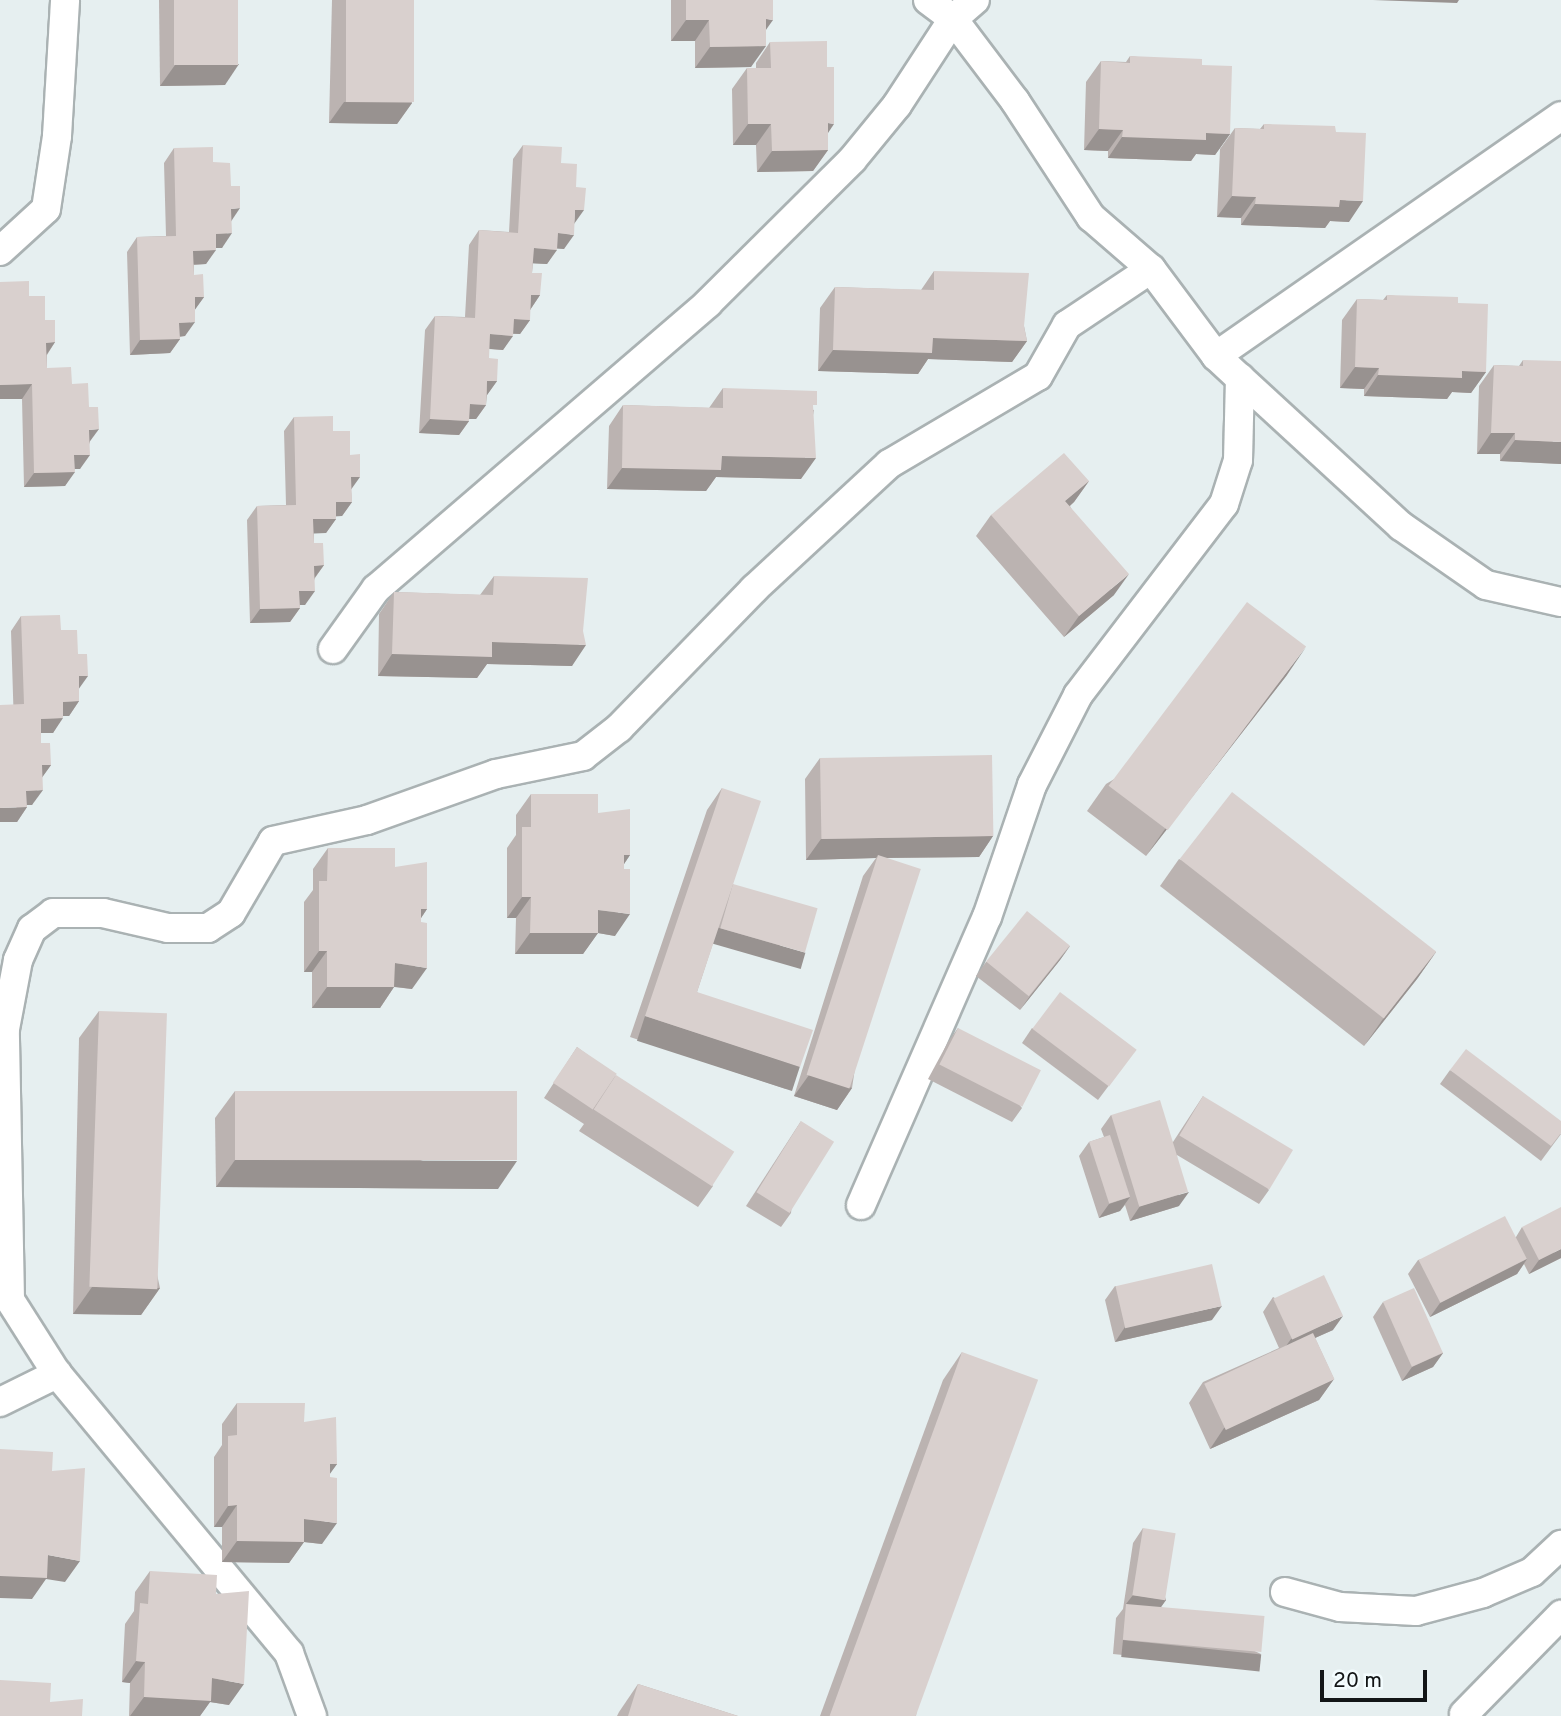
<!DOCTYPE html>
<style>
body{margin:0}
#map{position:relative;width:1561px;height:1716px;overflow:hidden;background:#e6eff0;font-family:Overpass,sans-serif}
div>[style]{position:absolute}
.roads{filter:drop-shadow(2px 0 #aab2b3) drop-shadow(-2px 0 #aab2b3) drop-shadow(0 2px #aab2b3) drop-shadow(0 -2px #aab2b3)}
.street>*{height:28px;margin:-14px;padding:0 14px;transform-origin:14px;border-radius:14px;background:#fff}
.wall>*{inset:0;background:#bbb3b1}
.shaded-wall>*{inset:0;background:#989290;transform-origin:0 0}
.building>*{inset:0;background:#d9d0ce;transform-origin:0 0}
span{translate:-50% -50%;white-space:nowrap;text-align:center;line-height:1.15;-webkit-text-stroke:7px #f3fcfe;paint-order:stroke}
.scale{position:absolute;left:1320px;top:1670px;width:107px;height:32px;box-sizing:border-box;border:4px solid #121516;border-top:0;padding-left:9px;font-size:21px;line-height:24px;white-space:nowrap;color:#121516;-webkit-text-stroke:5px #f3fcfe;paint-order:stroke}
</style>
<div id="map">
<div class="roads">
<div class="street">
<div style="left:928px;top:0;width:31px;rotate:37deg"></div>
<div style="left:953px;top:19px;width:103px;rotate:52.9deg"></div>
<div style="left:1015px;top:101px;width:139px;rotate:56.8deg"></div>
<div style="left:1091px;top:217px;width:79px;rotate:40.9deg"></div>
<div style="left:1151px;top:269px;width:109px;rotate:53.2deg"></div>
<div style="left:1216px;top:356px;width:33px;rotate:43deg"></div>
<div style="left:1240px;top:378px;width:219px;rotate:42.6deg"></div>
<div style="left:1401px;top:526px;width:103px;rotate:34.8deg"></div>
<div style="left:1486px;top:585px;width:77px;rotate:12.8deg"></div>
<div style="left:0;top:251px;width:62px;rotate:-42.4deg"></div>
<div style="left:46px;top:209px;width:74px;rotate:-81.4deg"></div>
<div style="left:57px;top:136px;width:136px;rotate:-86.6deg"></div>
<div style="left:1216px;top:356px;width:420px;rotate:-34.8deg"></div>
<div style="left:333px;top:649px;width:74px;rotate:-54.4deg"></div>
<div style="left:376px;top:589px;width:438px;rotate:-40.7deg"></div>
<div style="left:708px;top:303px;width:203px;rotate:-44.8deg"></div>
<div style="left:852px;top:160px;width:71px;rotate:-50.7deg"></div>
<div style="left:897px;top:105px;width:103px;rotate:-56.9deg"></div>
<div style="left:953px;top:19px;width:29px;rotate:-41deg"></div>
<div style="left:861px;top:1205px;width:314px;rotate:-66.4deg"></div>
<div style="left:987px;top:917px;width:139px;rotate:-71.2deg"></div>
<div style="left:1032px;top:785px;width:101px;rotate:-62.9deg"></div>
<div style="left:1078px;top:695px;width:240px;rotate:-52.6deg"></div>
<div style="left:1224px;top:504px;width:46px;rotate:-72.3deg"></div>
<div style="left:1238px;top:460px;width:82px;rotate:-88.6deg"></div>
<div style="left:0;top:1402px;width:64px;rotate:-26.2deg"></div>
<div style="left:1285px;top:1592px;width:57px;rotate:15.3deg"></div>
<div style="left:1340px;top:1607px;width:76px;rotate:3deg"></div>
<div style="left:1416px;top:1611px;width:69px;rotate:-15deg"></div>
<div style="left:1483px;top:1593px;width:53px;rotate:-23.2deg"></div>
<div style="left:1532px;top:1572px;width:40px;rotate:-43deg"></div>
<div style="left:1464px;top:1714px;width:139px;rotate:-45.6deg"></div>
<div style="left:312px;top:1716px;width:67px;rotate:-110.1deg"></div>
<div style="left:289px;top:1653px;width:363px;rotate:-129.7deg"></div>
<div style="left:57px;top:1374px;width:88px;rotate:-122.4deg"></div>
<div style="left:10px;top:1300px;width:271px;rotate:-91.1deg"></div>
<div style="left:5px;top:1029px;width:70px;rotate:-79.3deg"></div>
<div style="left:18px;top:960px;width:34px;rotate:-66deg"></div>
<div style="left:32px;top:929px;width:26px;rotate:-37deg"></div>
<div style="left:53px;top:913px;width:50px"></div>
<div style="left:103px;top:913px;width:67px;rotate:13deg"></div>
<div style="left:168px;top:928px;width:40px"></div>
<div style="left:208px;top:928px;width:27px;rotate:-33deg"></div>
<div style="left:231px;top:913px;width:83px;rotate:-59.7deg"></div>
<div style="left:273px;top:841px;width:96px;rotate:-12.6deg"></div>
<div style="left:367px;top:820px;width:137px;rotate:-19.6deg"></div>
<div style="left:496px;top:774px;width:89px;rotate:-11.7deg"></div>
<div style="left:583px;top:756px;width:46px;rotate:-37.9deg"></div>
<div style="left:619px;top:728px;width:194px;rotate:-45.8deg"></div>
<div style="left:754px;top:589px;width:184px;rotate:-42.8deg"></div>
<div style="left:889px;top:464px;width:173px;rotate:-30.6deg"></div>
<div style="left:1038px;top:376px;width:59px;rotate:-60.4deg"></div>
<div style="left:1067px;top:325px;width:101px;rotate:-33.7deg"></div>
</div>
</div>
<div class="wall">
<div style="clip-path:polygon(159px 0,238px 0,225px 85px,160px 86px)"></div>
<div style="clip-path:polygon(332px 0,414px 0,412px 103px,397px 124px,329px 123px)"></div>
<div style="clip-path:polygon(671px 0,773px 0,766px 30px,751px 67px,695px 68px,695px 41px,671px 41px)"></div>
<div style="clip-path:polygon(770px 42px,828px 133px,828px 150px,813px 171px,757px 172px,756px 145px,733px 145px,732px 89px,747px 68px,756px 68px,756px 63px)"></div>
<div style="clip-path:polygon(1130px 56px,1202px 65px,1230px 134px,1215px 155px,1196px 154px,1191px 161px,1108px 158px,1108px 151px,1084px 150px,1086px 82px,1101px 61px,1126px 62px)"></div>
<div style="clip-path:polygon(1264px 124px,1336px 132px,1349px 222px,1330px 221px,1325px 228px,1241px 225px,1241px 218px,1217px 217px,1220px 149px,1235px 128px,1260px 129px)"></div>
<div style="clip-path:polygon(523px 145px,561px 163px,574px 224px,564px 249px,557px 248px,547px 264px,533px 263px,532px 273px,540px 295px,530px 310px,530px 320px,520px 334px,513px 334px,503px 350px,489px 349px,489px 358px,497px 381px,487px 395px,486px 405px,476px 419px,469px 419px,469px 421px,459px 435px,419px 433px,425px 330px,435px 316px,465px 317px,469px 245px,479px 230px,509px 232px,513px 159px)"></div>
<div style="clip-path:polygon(174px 148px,213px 162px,231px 221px,222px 248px,216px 248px,206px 264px,194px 265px,194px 275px,204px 297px,195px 309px,185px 336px,180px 337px,180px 339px,170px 353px,130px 355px,127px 252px,137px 237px,166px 236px,164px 163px)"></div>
<div style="clip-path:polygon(934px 271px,1024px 326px,1027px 341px,1012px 362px,928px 359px,918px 374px,818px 371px,820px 308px,835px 287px,921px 290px)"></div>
<div style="clip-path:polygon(0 282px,29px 296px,45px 320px,55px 342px,47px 355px,47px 368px,72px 384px,90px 442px,80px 469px,75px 469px,65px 486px,24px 487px,22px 399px,0 399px)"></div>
<div style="clip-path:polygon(1387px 295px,1458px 303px,1486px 372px,1471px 393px,1452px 392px,1447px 399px,1364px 396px,1364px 389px,1340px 388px,1342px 320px,1357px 299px,1383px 300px)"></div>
<div style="clip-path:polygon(1523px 360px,1561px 464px,1500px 461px,1500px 454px,1477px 454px,1479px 386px,1494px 365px,1519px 366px)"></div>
<div style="clip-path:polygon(723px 388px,814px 410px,801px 479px,716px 477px,706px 491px,607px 489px,609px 426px,623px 405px,709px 408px)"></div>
<div style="clip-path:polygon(294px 417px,333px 431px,351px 489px,352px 502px,342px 516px,336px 516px,336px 519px,326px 533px,314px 533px,314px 543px,324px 565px,315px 578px,305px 605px,300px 605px,300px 608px,290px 622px,250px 623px,247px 520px,257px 506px,286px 505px,284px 431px)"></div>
<div style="clip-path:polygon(1089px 481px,1074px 502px,1070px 506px,1114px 595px,1064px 637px,976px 536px,991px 515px)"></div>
<div style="clip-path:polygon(494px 576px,583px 631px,572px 666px,487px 664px,477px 678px,378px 676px,379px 614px,394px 592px,480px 595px)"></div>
<div style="clip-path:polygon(21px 616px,61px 630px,79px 689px,79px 701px,69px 716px,63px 716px,53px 733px,41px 733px,41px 743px,51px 765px,42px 777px,32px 805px,27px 805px,27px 807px,17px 822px,11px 631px)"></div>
<div style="clip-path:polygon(1287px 675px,1146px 856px,1087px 811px,1106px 784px)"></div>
<div style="clip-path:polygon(820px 758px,993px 836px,979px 857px,887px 858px,852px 1088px,837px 1110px,794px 1096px,863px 876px,876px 858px,806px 860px,805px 779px)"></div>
<div style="clip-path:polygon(722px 788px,733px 884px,796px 966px,713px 943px,697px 992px,786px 1089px,630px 1037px,707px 810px)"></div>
<div style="clip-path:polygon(531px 794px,598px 813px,630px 855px,624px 864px,615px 936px,598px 933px,583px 954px,515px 954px,516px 918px,507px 918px,507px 848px,516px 835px,516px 815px)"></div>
<div style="clip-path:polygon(328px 848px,395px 867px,427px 909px,421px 918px,412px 989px,394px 987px,380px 1008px,312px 1008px,312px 972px,304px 972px,304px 902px,313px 890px,313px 869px)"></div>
<div style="clip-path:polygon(1179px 859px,1436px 952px,1417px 979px,1364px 1046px,1160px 886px)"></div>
<div style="clip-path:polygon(1070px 946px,1060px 960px,1020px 1010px,976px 976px,986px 962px)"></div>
<div style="clip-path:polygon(99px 1011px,160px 1288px,141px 1315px,73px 1314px,79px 1038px)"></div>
<div style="clip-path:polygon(958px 1028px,1022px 1108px,1012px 1122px,928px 1079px,948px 1042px)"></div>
<div style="clip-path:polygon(1032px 1028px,1125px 1064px,1098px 1100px,1022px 1043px)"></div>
<div style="clip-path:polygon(577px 1047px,616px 1076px,713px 1186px,698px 1207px,579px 1131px,584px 1124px,544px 1098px)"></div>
<div style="clip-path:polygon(1450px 1070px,1561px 1134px,1541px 1161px,1440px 1084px)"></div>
<div style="clip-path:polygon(235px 1091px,498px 1189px,216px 1187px,215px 1118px)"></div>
<div style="clip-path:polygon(1203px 1096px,1269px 1190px,1259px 1204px,1177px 1155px,1179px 1206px,1130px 1221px,1125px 1205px,1120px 1211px,1099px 1218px,1079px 1156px,1089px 1142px,1104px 1137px,1101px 1129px,1111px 1115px,1173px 1142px)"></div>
<div style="clip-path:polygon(801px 1121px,791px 1213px,781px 1227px,746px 1206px)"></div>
<div style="clip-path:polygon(1522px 1227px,1561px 1258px,1529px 1274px,1524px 1264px,1517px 1274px,1430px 1317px,1408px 1274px,1418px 1260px,1516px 1237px)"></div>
<div style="clip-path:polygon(1115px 1286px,1212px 1320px,1115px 1342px,1105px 1300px)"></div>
<div style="clip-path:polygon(1273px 1297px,1333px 1330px,1315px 1338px,1334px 1379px,1319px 1400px,1210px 1449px,1189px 1403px,1203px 1382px,1279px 1348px,1263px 1312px)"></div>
<div style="clip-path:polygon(1383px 1302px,1443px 1353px,1433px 1367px,1402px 1381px,1373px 1317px)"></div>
<div style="clip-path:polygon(962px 1352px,916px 1716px,820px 1716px,943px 1380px)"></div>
<div style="clip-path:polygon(237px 1403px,304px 1422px,337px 1464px,330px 1473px,322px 1544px,304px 1542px,289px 1563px,222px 1562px,222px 1527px,214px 1527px,214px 1457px,222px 1445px,222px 1424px)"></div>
<div style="clip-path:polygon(1143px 1528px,1166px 1600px,1161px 1607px,1261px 1654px,1251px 1668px,1113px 1654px,1116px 1618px,1123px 1609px,1133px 1543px)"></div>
<div style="clip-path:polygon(150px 1571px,216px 1594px,229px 1705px,210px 1702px,200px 1716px,129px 1716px,130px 1683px,122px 1682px,125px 1624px,134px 1611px,135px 1592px)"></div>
<div style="clip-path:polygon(638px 1684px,738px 1716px,617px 1716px,619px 1712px)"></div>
</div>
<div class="shaded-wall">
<div style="clip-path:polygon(1373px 0,1459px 0,1457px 3px)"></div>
<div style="clip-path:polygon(766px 19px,773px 20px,758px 41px)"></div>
<div style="clip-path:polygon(686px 20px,709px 20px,695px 41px,671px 41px)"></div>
<div style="clip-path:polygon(766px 46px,751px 67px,695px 68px,710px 47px)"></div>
<div style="clip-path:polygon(239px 64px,225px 85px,160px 86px,175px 65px)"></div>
<div style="clip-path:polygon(344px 102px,412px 103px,397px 124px,329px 123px)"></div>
<div style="clip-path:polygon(828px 123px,834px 124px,820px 145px)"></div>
<div style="clip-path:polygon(748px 124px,771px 124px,756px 145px,733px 145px)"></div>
<div style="clip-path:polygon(1099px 129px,1123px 130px,1108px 151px,1084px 150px)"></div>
<div style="clip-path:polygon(1206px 133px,1230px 134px,1215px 155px,1196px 154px,1191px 161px,1108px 158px,1122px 137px)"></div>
<div style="clip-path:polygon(828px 150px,813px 171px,757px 172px,772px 151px)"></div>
<div style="clip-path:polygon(1232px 196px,1256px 197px,1241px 218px,1217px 217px)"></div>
<div style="clip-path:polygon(1340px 200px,1363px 201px,1349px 222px,1330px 221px,1325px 228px,1241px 225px,1255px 204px)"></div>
<div style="clip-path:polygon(240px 208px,230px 223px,231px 209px)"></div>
<div style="clip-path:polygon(575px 210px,584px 210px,574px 224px)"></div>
<div style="clip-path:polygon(232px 233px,222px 248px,206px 248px,216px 234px)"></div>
<div style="clip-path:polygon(558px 233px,574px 235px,564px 249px,548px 248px)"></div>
<div style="clip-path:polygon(534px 248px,557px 250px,547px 264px,524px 263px)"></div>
<div style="clip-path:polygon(216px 250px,206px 264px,183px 265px,193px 251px)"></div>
<div style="clip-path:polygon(531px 295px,540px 295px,530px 310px)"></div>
<div style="clip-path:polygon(195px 297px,204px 297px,194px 311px)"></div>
<div style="clip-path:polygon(514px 319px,530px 320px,520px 334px,504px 333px)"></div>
<div style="clip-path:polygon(195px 322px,185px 336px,169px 337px,179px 323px)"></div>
<div style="clip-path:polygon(490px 334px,513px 336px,503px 350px,480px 348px)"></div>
<div style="clip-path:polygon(933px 338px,1027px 341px,1012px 362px,928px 359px,918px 374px,818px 371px,833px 350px)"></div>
<div style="clip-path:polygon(180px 339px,170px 353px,130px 355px,140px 340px)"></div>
<div style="clip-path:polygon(55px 342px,45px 357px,46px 343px)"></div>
<div style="clip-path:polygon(1355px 367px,1379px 368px,1364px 389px,1340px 388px)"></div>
<div style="clip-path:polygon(1462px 371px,1486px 372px,1471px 393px,1452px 392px,1447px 399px,1364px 396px,1378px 375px)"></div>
<div style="clip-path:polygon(487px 381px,497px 381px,487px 395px)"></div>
<div style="clip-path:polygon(32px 384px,22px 399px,0 399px,0 385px)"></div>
<div style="clip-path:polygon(470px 404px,486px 405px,476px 419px,460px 419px)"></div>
<div style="clip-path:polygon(430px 419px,469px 421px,459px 435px,419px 433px)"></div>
<div style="clip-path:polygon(99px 429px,88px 444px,89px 430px)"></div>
<div style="clip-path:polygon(1491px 433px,1515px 433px,1500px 454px,1477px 454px)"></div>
<div style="clip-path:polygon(1515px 440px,1561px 442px,1561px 464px,1500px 461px)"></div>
<div style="clip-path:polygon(74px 455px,90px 455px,80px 469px,64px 469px)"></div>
<div style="clip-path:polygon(722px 456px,816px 458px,801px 479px,716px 477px,706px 491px,607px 489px,622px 468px)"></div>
<div style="clip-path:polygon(75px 472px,65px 486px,24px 487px,34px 473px)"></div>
<div style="clip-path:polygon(351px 477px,360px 477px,350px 491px)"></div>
<div style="clip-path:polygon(1089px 481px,1074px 502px,1051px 522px,1065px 501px)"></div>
<div style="clip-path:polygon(336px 502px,352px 502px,342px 516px,326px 517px)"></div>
<div style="clip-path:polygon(313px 519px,336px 519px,326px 533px,303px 534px)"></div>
<div style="clip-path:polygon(324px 565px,313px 580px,314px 566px)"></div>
<div style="clip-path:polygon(1129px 574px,1114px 595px,1064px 637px,1079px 616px)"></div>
<div style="clip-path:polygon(299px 591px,315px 591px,305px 605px,289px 605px)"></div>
<div style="clip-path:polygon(300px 608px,290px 622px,250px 623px,260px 609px)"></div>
<div style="clip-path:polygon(492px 642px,586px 645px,572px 666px,487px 664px,477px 678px,378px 676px,392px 654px)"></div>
<div style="clip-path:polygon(1306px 647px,1287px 675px,1146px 856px,1165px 829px)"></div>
<div style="clip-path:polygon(79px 676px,88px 676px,78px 690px)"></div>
<div style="clip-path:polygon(79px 701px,69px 716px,53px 716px,63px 702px)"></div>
<div style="clip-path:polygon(63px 718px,53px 733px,31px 733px,41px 719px)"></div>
<div style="clip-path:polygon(42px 765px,51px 765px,41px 779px)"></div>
<div style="clip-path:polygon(43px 790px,32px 805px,16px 805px,26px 791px)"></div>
<div style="clip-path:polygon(27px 807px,17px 822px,0 822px,0 808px)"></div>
<div style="clip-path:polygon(993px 836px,979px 857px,877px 858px,878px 855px,876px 858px,806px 860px,821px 839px)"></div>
<div style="clip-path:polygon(624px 855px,630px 855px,616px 876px)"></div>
<div style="clip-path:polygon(522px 897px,531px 897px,516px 918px,507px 918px)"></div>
<div style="clip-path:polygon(421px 909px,427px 909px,413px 930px)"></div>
<div style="clip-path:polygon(598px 910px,630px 914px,615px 936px,598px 933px,583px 954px,515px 954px,530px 933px)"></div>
<div style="left:716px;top:927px;width:93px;height:17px;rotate:16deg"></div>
<div style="clip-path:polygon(1070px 946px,1060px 960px,1020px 1010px,1030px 996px)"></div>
<div style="clip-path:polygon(319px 951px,327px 951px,312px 972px,304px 972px)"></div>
<div style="clip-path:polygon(1436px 952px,1417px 979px,1364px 1046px,1383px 1019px)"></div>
<div style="clip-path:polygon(395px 963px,427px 968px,412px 989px,380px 985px)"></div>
<div style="clip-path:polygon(327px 987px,394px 987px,380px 1008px,312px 1008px)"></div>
<div style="left:645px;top:1016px;width:163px;height:26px;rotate:18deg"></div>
<div style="clip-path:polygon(809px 1075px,852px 1088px,837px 1110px,794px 1096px)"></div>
<div style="clip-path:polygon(235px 1160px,517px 1161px,498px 1189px,216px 1187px)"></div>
<div style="clip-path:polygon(1189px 1192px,1179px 1206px,1130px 1221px,1140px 1206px)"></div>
<div style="clip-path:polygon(1130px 1197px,1120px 1211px,1099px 1218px,1109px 1204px)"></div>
<div style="clip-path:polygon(1561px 1249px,1561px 1258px,1529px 1274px,1539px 1260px)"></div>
<div style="clip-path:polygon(1527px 1259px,1517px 1274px,1430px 1317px,1440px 1303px)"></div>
<div style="clip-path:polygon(92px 1287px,160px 1288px,141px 1315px,73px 1314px)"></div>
<div style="clip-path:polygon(1222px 1306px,1212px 1320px,1115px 1342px,1125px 1327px)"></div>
<div style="clip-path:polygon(1343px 1316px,1333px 1330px,1281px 1353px,1291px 1339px)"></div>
<div style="clip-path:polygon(1443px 1353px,1433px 1367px,1402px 1381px,1412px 1367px)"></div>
<div style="clip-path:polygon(1334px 1379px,1319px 1400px,1210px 1449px,1224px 1428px)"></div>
<div style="clip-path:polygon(330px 1464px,337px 1464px,322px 1485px)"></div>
<div style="clip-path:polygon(237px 1505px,222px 1527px,214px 1527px,228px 1506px)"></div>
<div style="clip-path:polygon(304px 1519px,337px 1523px,322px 1544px,304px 1542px,289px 1563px,222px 1562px,237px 1541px)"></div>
<div style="clip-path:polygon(48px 1555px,80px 1561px,65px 1582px,46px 1579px,32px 1599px,0 1598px,0 1576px)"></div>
<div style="clip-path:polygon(1133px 1595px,1166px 1600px,1156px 1614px,1126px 1604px)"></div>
<div style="left:1123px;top:1640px;width:139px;height:17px;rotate:6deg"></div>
<div style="clip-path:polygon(136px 1661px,145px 1662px,130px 1683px,122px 1682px)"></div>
<div style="clip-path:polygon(212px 1678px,244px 1684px,229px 1705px,210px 1702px,200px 1716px,130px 1716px,144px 1697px)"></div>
</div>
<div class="building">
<div style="left:174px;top:0;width:64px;height:65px"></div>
<div style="left:346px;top:0;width:68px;height:102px"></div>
<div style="clip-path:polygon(686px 0,773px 0,773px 20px,766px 19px,766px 46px,710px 47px,709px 20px,686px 20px)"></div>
<div style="clip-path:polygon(827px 41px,827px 67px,834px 67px,834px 124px,828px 123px,828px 150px,772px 151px,771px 124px,748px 124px,747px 68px,771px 68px,770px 42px)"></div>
<div style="clip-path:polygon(1130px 56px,1202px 59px,1202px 65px,1232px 66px,1230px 134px,1206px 133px,1206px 140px,1122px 137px,1123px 130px,1099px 129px,1101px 61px,1130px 63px)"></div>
<div style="clip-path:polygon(1264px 124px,1335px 126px,1336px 132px,1366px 133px,1363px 201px,1340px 200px,1339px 207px,1255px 204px,1256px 197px,1232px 196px,1235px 128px,1264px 129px)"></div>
<div style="clip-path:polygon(523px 145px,562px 147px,561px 163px,577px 164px,576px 187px,586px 188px,584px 210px,575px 210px,574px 235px,558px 233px,557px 250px,534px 248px,532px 273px,542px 273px,540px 295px,531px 295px,530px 320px,514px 319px,513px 336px,490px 334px,489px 358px,498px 359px,497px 381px,487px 381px,486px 405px,470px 404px,469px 421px,430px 419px,435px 316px,475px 318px,479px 230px,518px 233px)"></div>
<div style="clip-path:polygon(213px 147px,213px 162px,230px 163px,231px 186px,240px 186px,240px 208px,231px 209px,232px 233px,216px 234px,216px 250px,193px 251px,194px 275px,203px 274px,204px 297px,195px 297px,195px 322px,179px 323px,180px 339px,140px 340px,137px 237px,176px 236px,174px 148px)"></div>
<div style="clip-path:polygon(934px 271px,1029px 273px,1024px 326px,1027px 341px,933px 338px,932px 353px,833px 350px,835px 287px,934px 290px)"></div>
<div style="clip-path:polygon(29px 281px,29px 296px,45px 296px,45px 320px,55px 320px,55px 342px,46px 343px,47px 368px,71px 367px,72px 384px,88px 383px,89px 407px,98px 407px,99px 429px,89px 430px,90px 455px,74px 455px,75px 472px,34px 473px,32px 384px,0 385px,0 282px)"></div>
<div style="clip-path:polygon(1387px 295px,1458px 297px,1458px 303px,1488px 304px,1486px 372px,1462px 371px,1462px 378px,1378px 375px,1379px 368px,1355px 367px,1357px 299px,1387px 300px)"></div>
<div style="clip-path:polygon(1523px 360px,1561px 361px,1561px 442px,1515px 440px,1515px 433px,1491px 433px,1494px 365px,1523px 366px)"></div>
<div style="clip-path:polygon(723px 388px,817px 391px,817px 405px,813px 405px,816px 458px,722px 456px,721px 470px,622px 468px,623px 405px,723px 408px)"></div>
<div style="clip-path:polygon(333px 416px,333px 431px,350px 431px,350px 455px,360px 454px,360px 477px,351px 477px,352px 502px,336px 502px,336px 519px,313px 519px,314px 543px,323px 543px,324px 565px,314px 566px,315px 591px,299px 591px,300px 608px,260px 609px,257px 506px,296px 505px,294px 417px)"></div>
<div style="clip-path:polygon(1064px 453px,1089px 481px,1065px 501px,1129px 574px,1079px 616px,991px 515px)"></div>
<div style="clip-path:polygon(494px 576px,588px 578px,583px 631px,586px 645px,492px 642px,492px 657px,392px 654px,394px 592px,493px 595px)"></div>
<div style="left:1247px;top:602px;width:74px;height:230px;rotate:37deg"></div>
<div style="clip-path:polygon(60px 615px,61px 630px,77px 630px,78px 654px,87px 654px,88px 676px,79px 676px,79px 701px,63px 702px,63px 718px,41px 719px,41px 743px,50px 743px,51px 765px,42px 765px,43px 790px,26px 791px,27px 807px,0 808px,0 705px,24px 704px,21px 616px)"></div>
<div style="left:992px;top:755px;width:81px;height:172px;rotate:89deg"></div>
<div style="clip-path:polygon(722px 788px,761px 801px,697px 992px,813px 1030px,800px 1067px,645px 1016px)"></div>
<div style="left:1232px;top:792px;width:259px;height:85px;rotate:38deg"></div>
<div style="clip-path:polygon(531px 794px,598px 794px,598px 813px,630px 809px,630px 855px,624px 855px,624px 869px,630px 869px,630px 914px,598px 910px,598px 933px,530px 933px,531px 897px,522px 897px,522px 827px,531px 827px)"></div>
<div style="clip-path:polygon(328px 848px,395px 848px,395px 867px,427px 862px,427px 909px,421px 909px,421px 922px,427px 923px,427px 968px,395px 963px,394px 987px,327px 987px,327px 951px,319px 951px,319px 881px,327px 881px)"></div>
<div style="left:878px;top:855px;width:45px;height:231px;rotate:18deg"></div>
<div style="left:733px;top:884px;width:88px;height:46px;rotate:16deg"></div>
<div style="left:1027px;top:911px;width:55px;height:65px;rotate:39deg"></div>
<div style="left:1060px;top:992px;width:96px;height:46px;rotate:37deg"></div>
<div style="left:99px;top:1011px;width:68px;height:276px;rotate:2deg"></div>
<div style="left:958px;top:1028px;width:93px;height:41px;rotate:27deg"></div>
<div style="left:577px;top:1047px;width:48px;height:43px;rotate:34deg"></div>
<div style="clip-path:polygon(1466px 1049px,1561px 1121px,1561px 1133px,1551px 1146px,1450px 1070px)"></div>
<div style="left:616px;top:1075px;width:141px;height:41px;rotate:33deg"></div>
<div style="left:235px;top:1091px;width:282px;height:69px"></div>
<div style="left:1203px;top:1096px;width:105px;height:46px;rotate:31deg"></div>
<div style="left:1160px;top:1100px;width:96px;height:51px;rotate:73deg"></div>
<div style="left:801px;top:1121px;width:39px;height:84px;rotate:32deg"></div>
<div style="left:1110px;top:1135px;width:65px;height:22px;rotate:72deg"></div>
<div style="clip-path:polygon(1561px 1207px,1561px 1249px,1539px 1260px,1522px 1227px)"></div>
<div style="left:1505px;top:1216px;width:48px;height:97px;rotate:63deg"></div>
<div style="left:1212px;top:1264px;width:43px;height:99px;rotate:77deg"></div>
<div style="left:1324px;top:1275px;width:45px;height:56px;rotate:65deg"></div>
<div style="left:1414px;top:1288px;width:71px;height:34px;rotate:66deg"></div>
<div style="left:1313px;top:1333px;width:51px;height:120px;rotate:65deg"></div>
<div style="left:962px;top:1352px;width:81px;height:387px;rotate:20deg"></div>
<div style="clip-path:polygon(237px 1403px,305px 1403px,304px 1422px,336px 1417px,337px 1464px,330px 1464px,330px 1477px,337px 1478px,337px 1523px,304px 1519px,304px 1542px,237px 1541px,237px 1505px,228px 1506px,228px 1436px,237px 1435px)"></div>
<div style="clip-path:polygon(0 1449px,53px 1452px,52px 1471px,85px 1468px,80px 1561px,48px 1555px,47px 1578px,0 1576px)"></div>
<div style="left:1143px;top:1528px;width:33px;height:68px;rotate:9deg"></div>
<div style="clip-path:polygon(150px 1571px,217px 1575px,216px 1594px,249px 1591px,244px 1684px,212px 1678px,211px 1701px,144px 1697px,145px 1662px,136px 1661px,140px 1603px,148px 1604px)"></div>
<div style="left:1126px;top:1604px;width:139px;height:36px;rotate:5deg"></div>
<div style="clip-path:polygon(0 1680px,51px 1683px,50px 1702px,83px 1699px,82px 1716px,0 1716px)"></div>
<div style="clip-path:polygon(638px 1684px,738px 1716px,628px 1716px)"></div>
</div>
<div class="scale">20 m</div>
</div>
